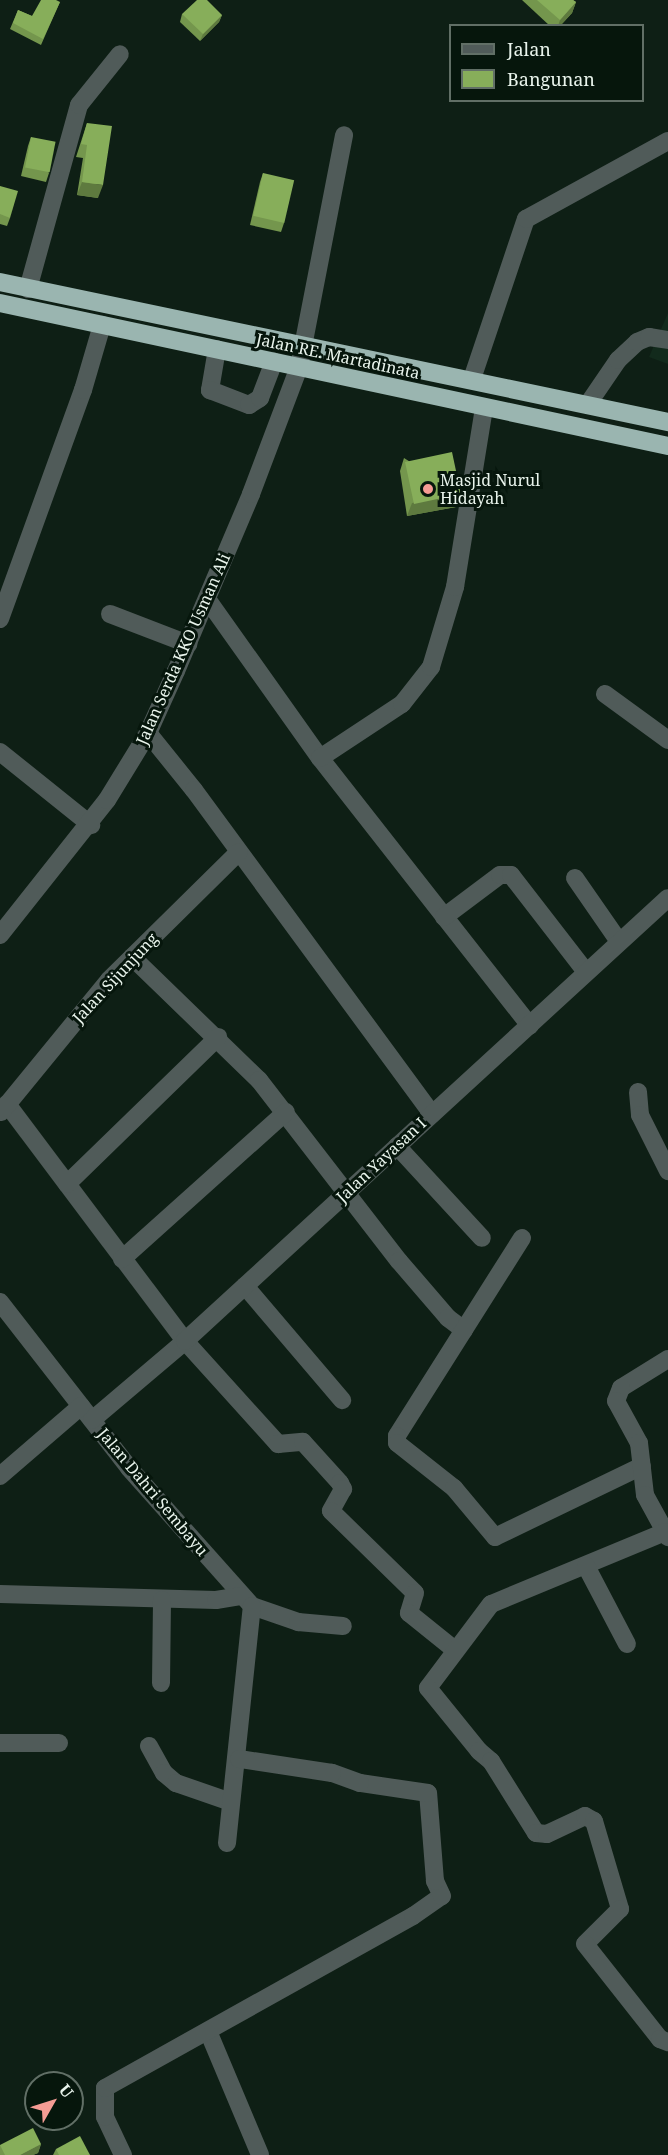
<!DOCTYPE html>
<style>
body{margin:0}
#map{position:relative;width:668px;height:2155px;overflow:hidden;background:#0e1f15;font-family:"Noto Serif",serif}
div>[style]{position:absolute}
.built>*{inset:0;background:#122a1c}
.minor>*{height:18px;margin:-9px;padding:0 9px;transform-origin:9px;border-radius:9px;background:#505b59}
.highway>*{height:18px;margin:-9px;padding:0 9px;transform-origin:9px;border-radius:9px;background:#9ab5b0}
.wall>*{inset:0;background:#74964d}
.shaded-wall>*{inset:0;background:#5e7a3f}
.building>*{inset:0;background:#87ae5a;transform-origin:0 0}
.dots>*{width:16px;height:16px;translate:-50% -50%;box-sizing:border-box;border:3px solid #06160c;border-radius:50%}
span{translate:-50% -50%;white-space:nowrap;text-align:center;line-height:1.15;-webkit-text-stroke:6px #06160c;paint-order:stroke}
.street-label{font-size:16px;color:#e9f4ec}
.poi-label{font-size:16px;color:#e9f4ec}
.left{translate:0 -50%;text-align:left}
.legend{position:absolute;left:449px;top:24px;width:195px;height:78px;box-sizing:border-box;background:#06160c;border:2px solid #616f66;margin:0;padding:8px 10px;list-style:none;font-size:18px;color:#e9f4ec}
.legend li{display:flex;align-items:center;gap:12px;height:30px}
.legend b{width:30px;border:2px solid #616f66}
.north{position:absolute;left:24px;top:2071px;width:60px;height:60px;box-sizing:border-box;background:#06160c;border:2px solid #616f66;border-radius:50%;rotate:51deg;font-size:16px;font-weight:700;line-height:24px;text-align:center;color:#e9f4ec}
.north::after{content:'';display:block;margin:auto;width:21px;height:27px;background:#f59c94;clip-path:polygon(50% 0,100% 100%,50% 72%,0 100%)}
</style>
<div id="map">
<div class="built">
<div style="clip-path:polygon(668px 313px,668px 364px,649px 357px)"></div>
</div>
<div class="minor">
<div style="left:28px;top:289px;width:191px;rotate:-74.5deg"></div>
<div style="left:79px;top:105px;width:65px;rotate:-51.2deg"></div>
<div style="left:217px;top:349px;width:42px;rotate:99.7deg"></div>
<div style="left:210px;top:390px;width:42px;rotate:21deg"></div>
<div style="left:249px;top:405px;width:13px;rotate:-32deg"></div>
<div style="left:260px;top:398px;width:39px;rotate:-69deg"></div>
<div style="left:472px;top:379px;width:169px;rotate:-71.4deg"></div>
<div style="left:526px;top:219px;width:162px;rotate:-28.8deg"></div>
<div style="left:588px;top:404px;width:53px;rotate:-55.7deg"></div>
<div style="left:618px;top:360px;width:26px;rotate:-43deg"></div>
<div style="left:637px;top:342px;width:13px;rotate:-23deg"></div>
<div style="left:649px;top:337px;width:19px;rotate:9deg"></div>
<div style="left:207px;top:599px;width:195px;rotate:54.6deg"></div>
<div style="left:320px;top:758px;width:340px;rotate:51.9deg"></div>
<div style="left:110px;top:614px;width:84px;rotate:21deg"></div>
<div style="left:0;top:619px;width:244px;rotate:-70.1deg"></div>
<div style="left:83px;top:390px;width:68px;rotate:-73.7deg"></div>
<div style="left:605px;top:694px;width:78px;rotate:36.1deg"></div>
<div style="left:148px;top:733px;width:73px;rotate:51.1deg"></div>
<div style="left:194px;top:790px;width:402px;rotate:53.7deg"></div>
<div style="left:0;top:752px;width:117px;rotate:38.7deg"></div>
<div style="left:320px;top:758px;width:98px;rotate:-33.4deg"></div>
<div style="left:402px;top:704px;width:47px;rotate:-51.9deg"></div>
<div style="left:431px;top:667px;width:84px;rotate:-73.3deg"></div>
<div style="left:455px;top:587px;width:182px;rotate:-80.8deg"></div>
<div style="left:575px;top:878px;width:75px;rotate:55.3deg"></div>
<div style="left:444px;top:917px;width:70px;rotate:-36.9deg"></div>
<div style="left:500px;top:875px;width:11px"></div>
<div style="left:511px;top:875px;width:123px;rotate:52.3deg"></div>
<div style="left:0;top:935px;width:172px;rotate:-51.6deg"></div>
<div style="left:107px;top:800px;width:79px;rotate:-58.5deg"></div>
<div style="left:148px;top:733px;width:68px;rotate:-65.7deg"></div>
<div style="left:176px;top:671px;width:192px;rotate:-67deg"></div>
<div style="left:251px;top:494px;width:136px;rotate:-69.3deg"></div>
<div style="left:299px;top:367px;width:236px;rotate:-79deg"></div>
<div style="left:132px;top:957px;width:177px;rotate:44.1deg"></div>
<div style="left:259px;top:1080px;width:229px;rotate:52.3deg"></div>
<div style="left:399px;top:1261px;width:75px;rotate:49.3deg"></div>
<div style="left:448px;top:1318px;width:20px;rotate:37deg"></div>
<div style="left:638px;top:1092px;width:23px;rotate:85deg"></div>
<div style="left:640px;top:1115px;width:63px;rotate:63.4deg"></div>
<div style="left:7px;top:1104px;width:296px;rotate:53.1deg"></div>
<div style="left:185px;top:1341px;width:139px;rotate:47.9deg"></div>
<div style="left:278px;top:1444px;width:25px;rotate:-5deg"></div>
<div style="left:303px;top:1442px;width:55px;rotate:47.9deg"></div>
<div style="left:340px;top:1483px;width:7px;rotate:63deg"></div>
<div style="left:343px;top:1489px;width:25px;rotate:119deg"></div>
<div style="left:331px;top:1511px;width:117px;rotate:44.3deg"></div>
<div style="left:415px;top:1593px;width:21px;rotate:107deg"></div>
<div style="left:409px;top:1613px;width:59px;rotate:38.8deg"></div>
<div style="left:1px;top:1112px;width:171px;rotate:-50.7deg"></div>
<div style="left:109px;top:980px;width:182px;rotate:-44.6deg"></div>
<div style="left:397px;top:1146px;width:125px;rotate:47.3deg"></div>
<div style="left:67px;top:1184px;width:211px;rotate:-44.2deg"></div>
<div style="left:522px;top:1238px;width:234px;rotate:122.3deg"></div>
<div style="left:397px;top:1436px;width:7px;rotate:90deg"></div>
<div style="left:397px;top:1443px;width:73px;rotate:38.3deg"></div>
<div style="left:454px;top:1488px;width:64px;rotate:50.1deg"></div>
<div style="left:495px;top:1537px;width:163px;rotate:-25.8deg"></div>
<div style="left:122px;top:1259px;width:220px;rotate:-41.9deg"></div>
<div style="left:245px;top:1286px;width:150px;rotate:49.6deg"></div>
<div style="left:0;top:1302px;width:210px;rotate:52.1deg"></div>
<div style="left:129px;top:1468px;width:185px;rotate:48.3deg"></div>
<div style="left:252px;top:1606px;width:49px;rotate:19.2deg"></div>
<div style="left:298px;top:1622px;width:45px;rotate:5.1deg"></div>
<div style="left:668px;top:1359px;width:55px;rotate:148.3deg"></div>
<div style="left:621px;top:1388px;width:14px;rotate:111deg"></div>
<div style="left:616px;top:1401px;width:48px;rotate:61.3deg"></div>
<div style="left:639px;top:1443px;width:52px;rotate:83.4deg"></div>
<div style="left:645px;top:1495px;width:48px;rotate:61.3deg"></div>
<div style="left:92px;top:1420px;width:122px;rotate:-40.3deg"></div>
<div style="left:185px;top:1341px;width:655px;rotate:-42.53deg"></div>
<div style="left:0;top:1476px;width:107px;rotate:-40.8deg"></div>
<div style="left:665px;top:1532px;width:188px;rotate:157.5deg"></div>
<div style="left:491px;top:1604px;width:105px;rotate:126.9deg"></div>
<div style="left:428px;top:1688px;width:81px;rotate:51deg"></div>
<div style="left:479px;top:1751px;width:16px;rotate:40deg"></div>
<div style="left:491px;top:1761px;width:85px;rotate:58deg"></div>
<div style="left:536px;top:1833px;width:11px;rotate:5deg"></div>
<div style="left:547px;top:1834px;width:42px;rotate:-25.3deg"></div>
<div style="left:585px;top:1816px;width:10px;rotate:29deg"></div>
<div style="left:594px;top:1821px;width:92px;rotate:73.5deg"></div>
<div style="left:620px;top:1909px;width:49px;rotate:135deg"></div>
<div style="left:585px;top:1944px;width:121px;rotate:51.7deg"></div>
<div style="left:660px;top:2039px;width:9px;rotate:21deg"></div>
<div style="left:586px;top:1566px;width:88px;rotate:62.3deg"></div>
<div style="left:0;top:1594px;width:216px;rotate:1.6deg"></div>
<div style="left:216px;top:1600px;width:26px;rotate:-9deg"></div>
<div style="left:161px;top:1683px;width:83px;rotate:-89.3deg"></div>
<div style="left:0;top:1743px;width:59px"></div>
<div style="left:149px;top:1746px;width:31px;rotate:61deg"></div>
<div style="left:164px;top:1773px;width:16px;rotate:40deg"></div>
<div style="left:176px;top:1783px;width:58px;rotate:19.1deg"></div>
<div style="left:227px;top:1843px;width:238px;rotate:-84deg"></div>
<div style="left:208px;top:2031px;width:134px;rotate:67.2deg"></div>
<div style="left:123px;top:2155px;width:42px;rotate:-115.3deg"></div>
<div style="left:105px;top:2117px;width:29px;rotate:-90deg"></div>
<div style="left:105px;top:2088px;width:353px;rotate:-29.2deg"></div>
<div style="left:413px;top:1916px;width:35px;rotate:-35deg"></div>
<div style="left:442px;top:1896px;width:17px;rotate:-115deg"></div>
<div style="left:435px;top:1881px;width:88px;rotate:-94.5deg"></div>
<div style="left:428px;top:1793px;width:69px;rotate:-171.6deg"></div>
<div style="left:360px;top:1783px;width:30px;rotate:-160deg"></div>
<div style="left:332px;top:1773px;width:94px;rotate:-171.4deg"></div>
</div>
<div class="highway">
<div style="left:0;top:282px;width:683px;rotate:11.84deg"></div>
<div style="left:0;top:303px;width:683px;rotate:12.08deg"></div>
</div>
<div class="wall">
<div style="clip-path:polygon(522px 0,573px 0,576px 2px,572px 13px,560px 26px,550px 26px)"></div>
<div style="clip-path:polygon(60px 2px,41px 45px,10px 29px,18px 10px,32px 16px)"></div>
<div style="clip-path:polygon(182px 14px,222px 15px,219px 22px,200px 41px,180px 22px)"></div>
<div style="clip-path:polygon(87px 123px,98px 198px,77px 195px,83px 158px,76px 157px)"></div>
<div style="clip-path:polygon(31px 137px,49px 173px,46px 182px,21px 176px,28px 146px)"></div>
<div style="clip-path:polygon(263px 173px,284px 223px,281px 232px,250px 225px,260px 182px)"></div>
<div style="clip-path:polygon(0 186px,10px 218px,7px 226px,0 224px)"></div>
<div style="clip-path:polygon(404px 458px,461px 494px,456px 507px,407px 516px,400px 471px)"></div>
<div style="clip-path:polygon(41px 2144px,38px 2153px,33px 2155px,0 2155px,0 2145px)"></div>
<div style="clip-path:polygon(56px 2149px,90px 2155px,53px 2155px)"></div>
</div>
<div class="shaded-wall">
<div style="clip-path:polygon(576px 2px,572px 13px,560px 26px,558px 26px,560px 20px)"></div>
<div style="clip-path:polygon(222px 15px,219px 22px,200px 41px,203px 34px)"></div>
<div style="clip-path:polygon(82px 182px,103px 185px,98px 198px,77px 195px)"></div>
<div style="clip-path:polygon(461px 494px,456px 507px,407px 516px,412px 503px)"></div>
<div style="clip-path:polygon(41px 2144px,38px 2153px,33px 2155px,20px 2155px)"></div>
</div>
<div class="building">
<div style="clip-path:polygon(41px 0,56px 0,60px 2px,43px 39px,13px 23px,18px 10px,32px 16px)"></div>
<div style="clip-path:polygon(197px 0,207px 0,222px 15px,203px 34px,182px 14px)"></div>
<div style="clip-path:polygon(537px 0,573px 0,576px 2px,560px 20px)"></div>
<div style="clip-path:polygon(87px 123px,112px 126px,103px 185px,82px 182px,87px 145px,81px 144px)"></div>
<div style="left:31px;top:137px;width:25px;height:31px;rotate:11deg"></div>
<div style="left:263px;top:173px;width:32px;height:44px;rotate:13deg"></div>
<div style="clip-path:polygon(0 186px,18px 191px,10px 218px,0 214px)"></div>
<div style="left:452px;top:452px;width:43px;height:48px;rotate:78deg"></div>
<div style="clip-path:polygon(33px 2128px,41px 2144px,20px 2155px,5px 2155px,0 2145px)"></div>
<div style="clip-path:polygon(80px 2136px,90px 2155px,59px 2155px,56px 2149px)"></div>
</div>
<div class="dots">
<div style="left:428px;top:489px;background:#f59c94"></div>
</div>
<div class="street-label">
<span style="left:338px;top:356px;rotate:12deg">Jalan RE. Martadinata</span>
<span style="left:183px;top:649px;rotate:-66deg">Jalan Serda KKO Usman Ali</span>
<span style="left:115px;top:978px;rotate:-47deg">Jalan Sijunjung</span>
<span style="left:381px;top:1160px;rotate:-43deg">Jalan Yayasan I</span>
<span style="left:153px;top:1492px;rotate:50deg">Jalan Dahri Sembayu</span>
</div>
<div class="poi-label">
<span class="left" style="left:440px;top:489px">Masjid Nurul<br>Hidayah</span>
</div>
<ul class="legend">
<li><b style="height:8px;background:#505b59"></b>Jalan</li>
<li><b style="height:16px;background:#87ae5a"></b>Bangunan</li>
</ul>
<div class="north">U</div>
</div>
